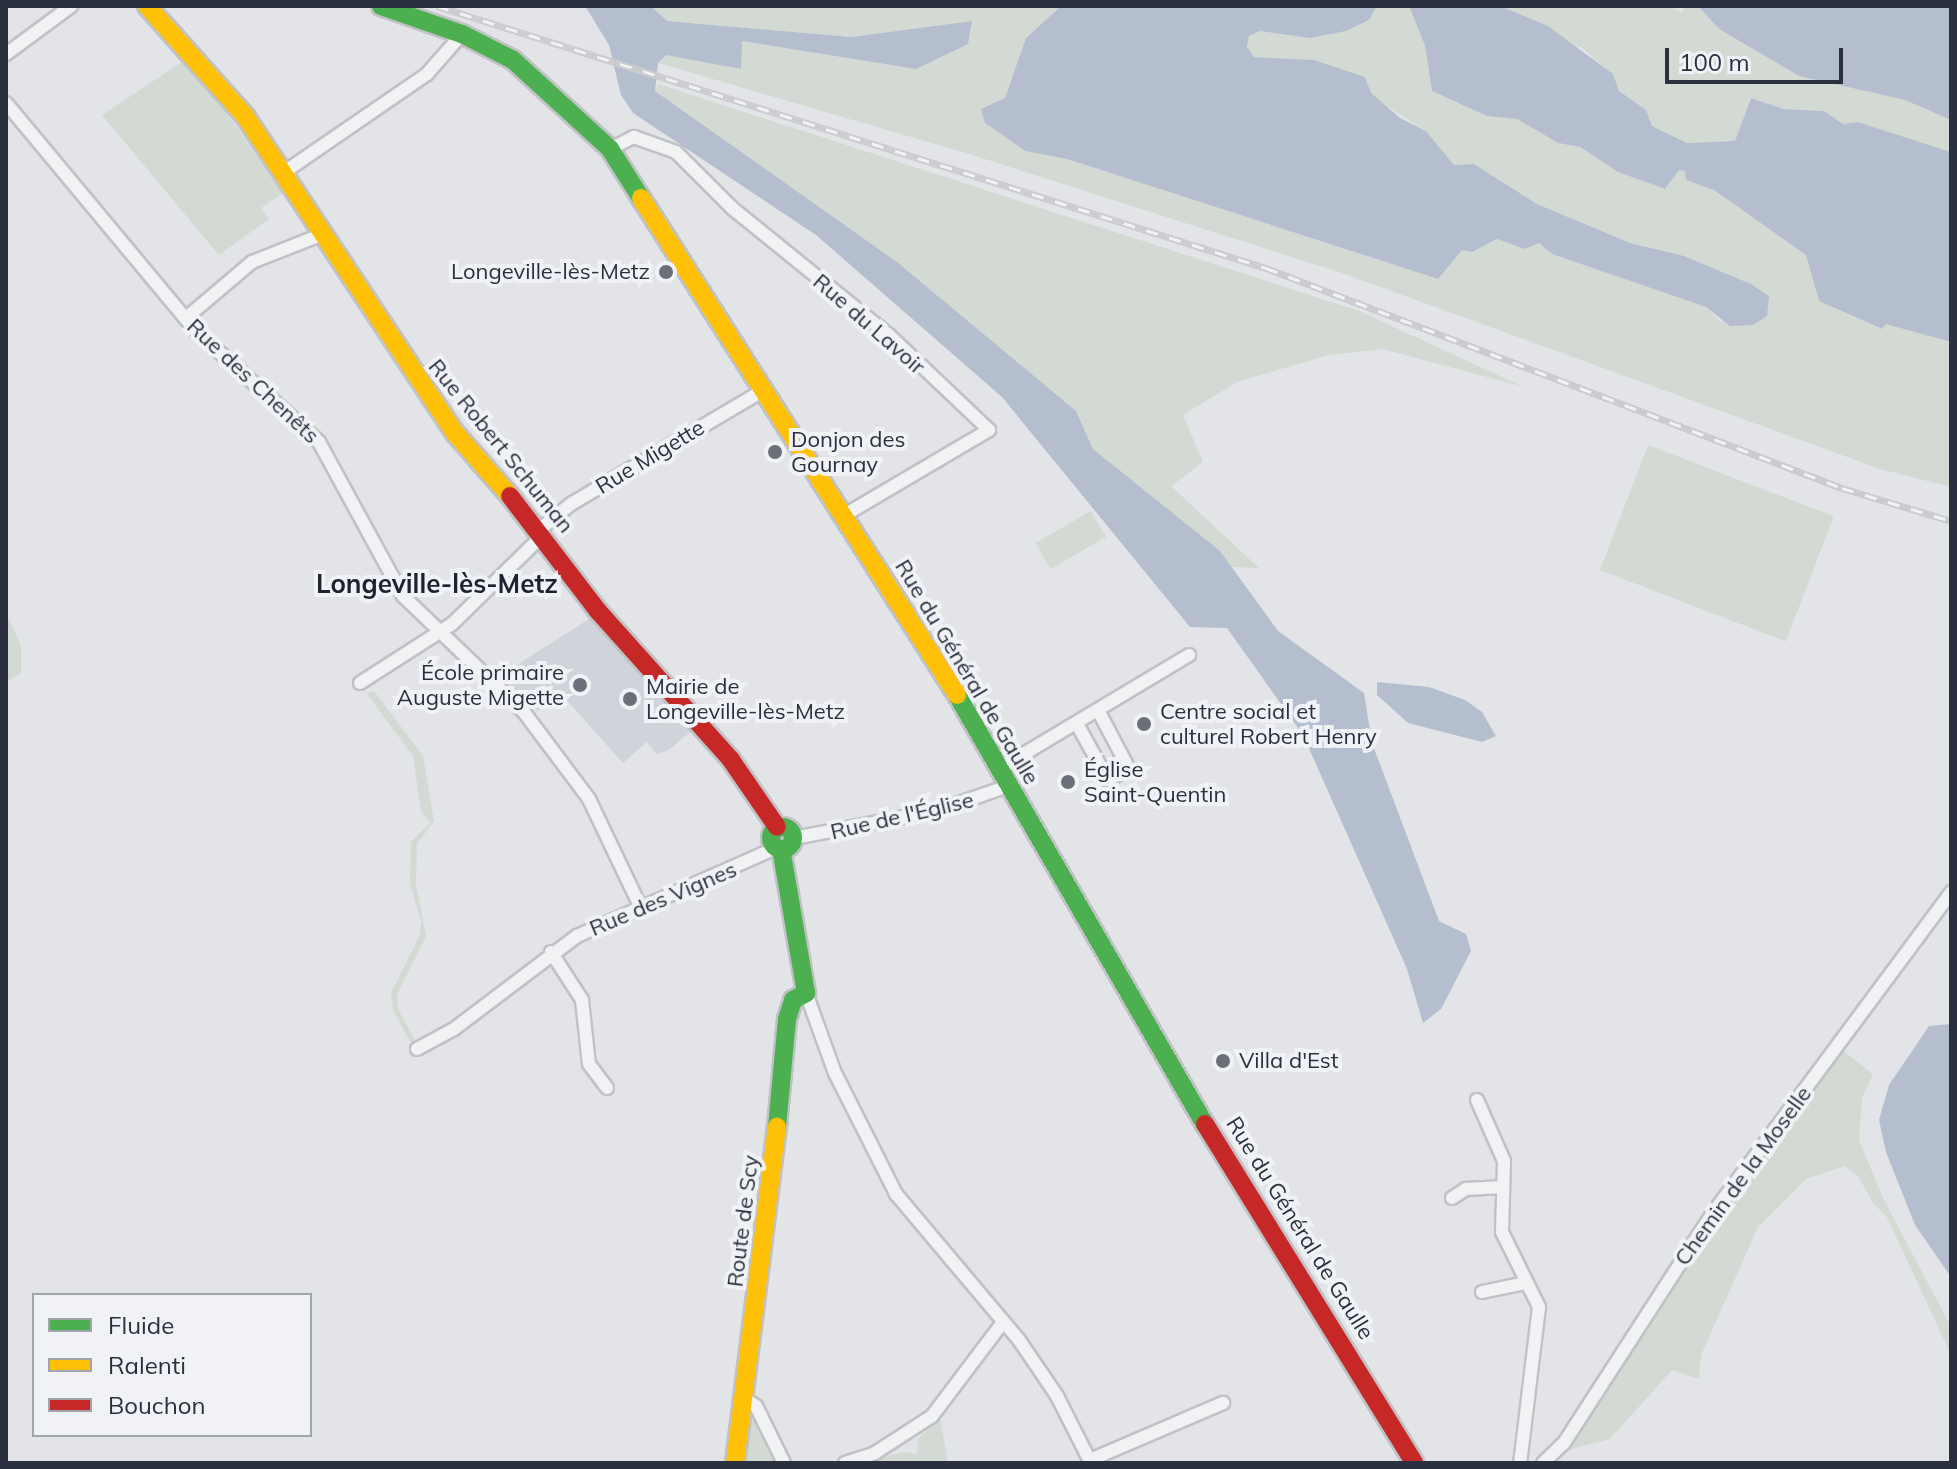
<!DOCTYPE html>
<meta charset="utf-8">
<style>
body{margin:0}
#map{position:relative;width:1957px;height:1469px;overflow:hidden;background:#e2e4e7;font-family:Mulish,sans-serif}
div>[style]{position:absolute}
.built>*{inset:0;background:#d1d3da}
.green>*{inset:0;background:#d2dad3;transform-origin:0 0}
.water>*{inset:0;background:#b4bece}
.roads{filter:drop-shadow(2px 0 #c1c2c5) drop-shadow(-2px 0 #c1c2c5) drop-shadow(0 2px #c1c2c5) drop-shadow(0 -2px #c1c2c5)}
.street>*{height:12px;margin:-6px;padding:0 6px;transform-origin:6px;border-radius:6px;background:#f1f2f4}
.fast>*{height:18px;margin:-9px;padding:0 9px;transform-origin:9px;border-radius:9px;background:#4caf50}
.fast>.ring{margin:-9px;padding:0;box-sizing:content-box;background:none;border:18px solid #4caf50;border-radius:50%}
.slow>*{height:18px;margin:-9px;padding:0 9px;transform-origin:9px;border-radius:9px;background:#ffc107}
.jam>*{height:18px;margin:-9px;padding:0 9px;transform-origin:9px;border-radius:9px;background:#c62828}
.rail>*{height:7px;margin-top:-3.5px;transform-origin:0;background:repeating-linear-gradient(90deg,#f0f2f6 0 12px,#cbccce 0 24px);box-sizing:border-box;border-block:2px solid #cbccce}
.dots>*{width:22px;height:22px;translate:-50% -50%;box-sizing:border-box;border:4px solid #f0f2f6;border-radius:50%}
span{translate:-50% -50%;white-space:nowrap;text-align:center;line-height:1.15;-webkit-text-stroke:8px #f0f2f6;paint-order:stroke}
.poi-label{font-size:22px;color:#2b303e}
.right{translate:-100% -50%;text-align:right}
.left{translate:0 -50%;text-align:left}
.street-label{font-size:22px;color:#2b303e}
.quarter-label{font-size:26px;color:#1d222f;font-weight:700}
.frame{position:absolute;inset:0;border:8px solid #2b303e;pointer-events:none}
.legend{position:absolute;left:32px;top:1293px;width:280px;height:144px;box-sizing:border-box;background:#f0f2f6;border:2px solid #a1a4ac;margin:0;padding:10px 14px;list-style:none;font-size:24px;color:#2b303e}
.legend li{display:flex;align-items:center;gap:16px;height:40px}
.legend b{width:40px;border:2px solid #a1a4ac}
.scale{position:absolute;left:1665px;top:48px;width:178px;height:36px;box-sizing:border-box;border:4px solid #2b303e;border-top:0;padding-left:10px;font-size:24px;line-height:28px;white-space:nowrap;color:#2b303e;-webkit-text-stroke:6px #f0f2f6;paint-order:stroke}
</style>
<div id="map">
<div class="built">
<div style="clip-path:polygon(592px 617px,691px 731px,669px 750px,656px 754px,647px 742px,623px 763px,561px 694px,537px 711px,500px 676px)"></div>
</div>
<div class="green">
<div style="clip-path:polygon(651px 6px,1061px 6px,1026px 38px,1005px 98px,985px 123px,1025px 151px,1067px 159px,1437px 279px,1462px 249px,1472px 252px,1497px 239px,1525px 249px,1539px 243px,1552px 254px,1706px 307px,1721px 323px,1751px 284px,1684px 256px,1630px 243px,1537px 204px,1474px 164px,1454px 165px,1426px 131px,1314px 60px,1253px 57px,1247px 47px,1249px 36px,1260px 31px,1310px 38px,1346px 31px,1369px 20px,1377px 6px,1409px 6px,1425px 46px,1432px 91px,1486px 115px,1517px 119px,1558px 143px,1580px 147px,1618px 172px,1665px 189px,1679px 169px,1686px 172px,1686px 180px,1714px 190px,1806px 255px,1819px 301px,1881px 329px,1885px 323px,1951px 342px,1951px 487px,1880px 469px,1342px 273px,966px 153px,658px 63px,666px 54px,741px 69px,741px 41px,916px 69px,971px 21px,851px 37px,667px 21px)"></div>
<div style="clip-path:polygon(1500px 6px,1666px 6px,1682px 12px,1685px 6px,1698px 6px,1719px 29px,1799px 76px,1905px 100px,1951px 120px,1951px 152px,1858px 122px,1843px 124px,1824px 111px,1784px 109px,1751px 98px,1735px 141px,1687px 143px,1652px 126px,1646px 110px,1619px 91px,1612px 74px,1582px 48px)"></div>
<div style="clip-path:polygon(188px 58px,283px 193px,261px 208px,269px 219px,219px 255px,102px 115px)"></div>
<div style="clip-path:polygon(658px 84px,1359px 311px,1524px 387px,1383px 349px,1329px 355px,1237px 382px,1183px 415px,1203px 462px,1171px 486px,1259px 568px,1231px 567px,1219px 551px,1093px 449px,1076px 411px,897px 262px,655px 91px)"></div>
<div style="left:1648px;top:445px;width:199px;height:134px;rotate:21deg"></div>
<div style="left:1091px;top:511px;width:30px;height:64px;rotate:60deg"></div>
<div style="clip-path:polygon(6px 614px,21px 645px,21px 673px,6px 682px)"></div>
<div style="clip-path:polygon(374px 691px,423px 756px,434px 821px,417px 844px,416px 884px,426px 936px,397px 994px,398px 1009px,420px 1050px,416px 1052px,393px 1010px,391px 993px,420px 935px,421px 921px,410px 883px,411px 842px,430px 823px,421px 811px,413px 756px,367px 694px)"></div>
<div style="clip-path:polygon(1837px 1046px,1873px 1074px,1862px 1098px,1859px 1140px,1883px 1198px,1951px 1327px,1951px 1355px,1887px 1217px,1873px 1203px,1858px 1176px,1844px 1166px,1806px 1179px,1758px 1227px,1701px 1355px,1699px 1379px,1672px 1370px,1610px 1439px,1556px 1453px,1713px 1213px)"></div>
<div style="clip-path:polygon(750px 1411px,755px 1412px,779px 1463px,744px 1463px)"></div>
<div style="clip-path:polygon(940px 1417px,948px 1463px,860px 1463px,905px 1452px,917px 1454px,918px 1439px)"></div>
</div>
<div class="water">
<div style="clip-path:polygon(585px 6px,651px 6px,667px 21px,851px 37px,972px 21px,968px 44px,916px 69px,742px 41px,741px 69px,666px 55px,658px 63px,655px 91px,897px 262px,1076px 411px,1093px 449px,1220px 551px,1278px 631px,1364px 693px,1372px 743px,1439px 921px,1466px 934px,1471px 951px,1441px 1009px,1423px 1023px,1407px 969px,1303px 735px,1227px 628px,1190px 627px,1002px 397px,816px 235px,633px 113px,621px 95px,609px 45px)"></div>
<div style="clip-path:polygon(1061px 6px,1377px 6px,1369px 20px,1346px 31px,1310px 38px,1260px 31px,1249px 36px,1247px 47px,1254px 57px,1314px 60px,1365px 77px,1371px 93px,1400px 118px,1426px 131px,1454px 165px,1474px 164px,1537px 204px,1630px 243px,1684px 256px,1751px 284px,1769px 296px,1767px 316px,1753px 325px,1730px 326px,1706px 307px,1552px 254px,1539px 243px,1525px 249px,1497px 239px,1472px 252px,1462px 250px,1438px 279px,1067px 159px,1025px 151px,985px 123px,981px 109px,1005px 98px,1026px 38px)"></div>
<div style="clip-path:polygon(1409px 6px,1500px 6px,1548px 26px,1613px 74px,1619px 91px,1646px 110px,1652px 126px,1687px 143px,1735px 141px,1751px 98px,1784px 109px,1824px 111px,1843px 124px,1858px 122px,1951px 152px,1951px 342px,1886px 324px,1882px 329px,1819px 301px,1806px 255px,1714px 190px,1686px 180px,1685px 171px,1679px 170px,1665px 189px,1618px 172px,1580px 147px,1558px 143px,1517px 119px,1487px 116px,1432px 91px,1425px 46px)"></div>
<div style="clip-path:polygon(1698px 6px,1951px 6px,1951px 120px,1905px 100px,1799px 76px,1719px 29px)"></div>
<div style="clip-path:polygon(1377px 682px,1429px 687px,1465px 700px,1482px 712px,1496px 736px,1482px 742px,1408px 723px,1377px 695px)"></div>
<div style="clip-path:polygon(1951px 1024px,1951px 1277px,1915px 1225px,1886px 1152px,1879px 1120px,1889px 1085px,1929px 1026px)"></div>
</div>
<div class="roads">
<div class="street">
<div style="left:6px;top:54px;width:81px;rotate:-36.4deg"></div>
<div style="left:6px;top:103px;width:298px;rotate:50.2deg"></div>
<div style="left:197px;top:332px;width:164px;rotate:42deg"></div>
<div style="left:319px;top:442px;width:175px;rotate:61.4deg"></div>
<div style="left:403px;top:596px;width:166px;rotate:43.8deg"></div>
<div style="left:523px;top:711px;width:110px;rotate:53.1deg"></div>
<div style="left:589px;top:799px;width:119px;rotate:64.5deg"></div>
<div style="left:610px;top:149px;width:27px;rotate:-27deg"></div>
<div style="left:634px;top:137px;width:45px;rotate:19.7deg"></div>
<div style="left:676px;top:152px;width:79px;rotate:45deg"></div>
<div style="left:732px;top:208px;width:202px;rotate:39deg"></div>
<div style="left:889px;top:335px;width:138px;rotate:43.5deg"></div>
<div style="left:989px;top:430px;width:169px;rotate:149.5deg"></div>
<div style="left:283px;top:173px;width:175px;rotate:-34.5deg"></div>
<div style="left:427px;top:74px;width:53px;rotate:-48.8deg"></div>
<div style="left:186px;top:318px;width:87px;rotate:-40.3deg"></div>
<div style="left:252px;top:262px;width:76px;rotate:-21.5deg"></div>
<div style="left:539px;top:530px;width:41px;rotate:-39.1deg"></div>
<div style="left:571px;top:504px;width:224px;rotate:-30.6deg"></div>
<div style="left:360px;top:683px;width:109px;rotate:-32.7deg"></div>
<div style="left:452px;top:624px;width:127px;rotate:-44.4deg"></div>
<div style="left:1077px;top:724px;width:64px;rotate:61deg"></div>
<div style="left:1108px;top:780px;width:24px;rotate:-28deg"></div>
<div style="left:1129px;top:769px;width:64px;rotate:-117.8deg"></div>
<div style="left:997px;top:770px;width:224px;rotate:-30.9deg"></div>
<div style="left:794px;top:838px;width:145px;rotate:-10.8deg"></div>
<div style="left:936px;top:811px;width:76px;rotate:-19.1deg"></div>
<div style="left:551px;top:952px;width:57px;rotate:57.1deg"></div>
<div style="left:582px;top:1000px;width:64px;rotate:83.8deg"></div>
<div style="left:589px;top:1064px;width:30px;rotate:53deg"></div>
<div style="left:806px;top:993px;width:85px;rotate:70.1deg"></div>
<div style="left:835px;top:1073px;width:136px;rotate:63.2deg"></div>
<div style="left:896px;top:1194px;width:191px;rotate:49.9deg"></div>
<div style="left:1019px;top:1340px;width:68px;rotate:55.8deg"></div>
<div style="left:1057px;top:1396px;width:75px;rotate:63.1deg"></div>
<div style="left:417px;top:1049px;width:42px;rotate:-28.4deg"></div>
<div style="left:454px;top:1029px;width:154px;rotate:-37.1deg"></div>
<div style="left:577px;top:936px;width:218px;rotate:-23.9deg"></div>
<div style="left:1477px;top:1100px;width:67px;rotate:66.1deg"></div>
<div style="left:1504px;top:1161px;width:71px;rotate:91.6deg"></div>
<div style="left:1502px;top:1232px;width:84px;rotate:63.7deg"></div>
<div style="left:1539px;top:1307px;width:157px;rotate:96.9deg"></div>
<div style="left:1452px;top:1198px;width:17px;rotate:-33deg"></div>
<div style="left:1466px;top:1189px;width:37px;rotate:-3deg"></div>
<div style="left:1482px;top:1292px;width:44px;rotate:-11.8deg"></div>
<div style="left:744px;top:1398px;width:14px;rotate:34deg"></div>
<div style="left:756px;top:1406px;width:64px;rotate:63.8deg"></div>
<div style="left:1090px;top:1460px;width:145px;rotate:-23.2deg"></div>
<div style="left:845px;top:1463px;width:32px;rotate:-18deg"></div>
<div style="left:875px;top:1453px;width:68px;rotate:-33deg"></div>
<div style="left:932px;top:1416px;width:118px;rotate:-52.9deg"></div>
<div style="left:1543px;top:1463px;width:29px;rotate:-44deg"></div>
<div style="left:1564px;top:1443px;width:274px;rotate:-57.1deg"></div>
<div style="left:1713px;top:1213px;width:400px;rotate:-53.4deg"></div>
</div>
<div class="fast">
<div style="left:381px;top:6px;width:86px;rotate:19.1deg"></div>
<div style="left:462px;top:34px;width:57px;rotate:27deg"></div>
<div style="left:513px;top:60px;width:132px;rotate:42.5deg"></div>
<div style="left:610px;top:149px;width:58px;rotate:57.7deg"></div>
<div style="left:957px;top:695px;width:496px;rotate:60deg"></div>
<div class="ring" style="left:771px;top:827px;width:4px;height:4px"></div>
<div style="left:777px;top:1127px;width:108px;rotate:-84.7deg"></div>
<div style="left:787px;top:1019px;width:20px;rotate:-72deg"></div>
<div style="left:793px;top:1000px;width:15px;rotate:-28deg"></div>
<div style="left:806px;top:993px;width:146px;rotate:-99.8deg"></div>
</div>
<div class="slow">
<div style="left:147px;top:6px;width:147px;rotate:48.3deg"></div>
<div style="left:245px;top:116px;width:380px;rotate:56.5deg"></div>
<div style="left:455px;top:433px;width:84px;rotate:48.9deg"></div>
<div style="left:641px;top:198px;width:589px;rotate:57.55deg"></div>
<div style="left:735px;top:1463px;width:339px;rotate:-82.9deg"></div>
</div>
<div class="jam">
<div style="left:510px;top:496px;width:145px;rotate:52.6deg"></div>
<div style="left:598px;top:611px;width:200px;rotate:48.2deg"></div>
<div style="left:731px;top:760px;width:81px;rotate:55.5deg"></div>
<div style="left:1205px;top:1124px;width:398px;rotate:58.3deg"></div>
</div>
</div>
<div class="rail">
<div style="left:437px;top:6px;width:869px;rotate:17.54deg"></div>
<div style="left:1266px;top:268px;width:617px;rotate:20.9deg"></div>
<div style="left:1842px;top:488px;width:114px;rotate:16.8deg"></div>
</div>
<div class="dots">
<div style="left:666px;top:272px;background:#6b6f79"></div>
<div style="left:775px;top:452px;background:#6b6f79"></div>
<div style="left:580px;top:685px;background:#6b6f79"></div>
<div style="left:630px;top:699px;background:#6b6f79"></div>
<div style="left:1144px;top:724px;background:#6b6f79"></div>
<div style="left:1068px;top:782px;background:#6b6f79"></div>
<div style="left:1223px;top:1061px;background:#6b6f79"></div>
</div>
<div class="poi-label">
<span class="right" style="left:650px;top:272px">Longeville-lès-Metz</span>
<span class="left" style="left:791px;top:452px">Donjon des<br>Gournay</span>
<span class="right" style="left:564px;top:685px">École primaire<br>Auguste Migette</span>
<span class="left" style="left:646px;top:699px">Mairie de<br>Longeville-lès-Metz</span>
<span class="left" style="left:1160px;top:724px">Centre social et<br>culturel Robert Henry</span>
<span class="left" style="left:1084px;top:782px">Église<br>Saint-Quentin</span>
<span class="left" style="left:1239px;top:1061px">Villa d'Est</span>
</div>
<div class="street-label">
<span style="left:869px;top:324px;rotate:41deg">Rue du Lavoir</span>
<span style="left:253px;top:381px;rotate:43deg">Rue des Chenêts</span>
<span style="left:501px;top:446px;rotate:51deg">Rue Robert Schuman</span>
<span style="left:650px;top:457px;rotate:-31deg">Rue Migette</span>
<span style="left:967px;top:672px;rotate:59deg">Rue du Général de Gaulle</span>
<span style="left:902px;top:816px;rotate:-13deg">Rue de l'Église</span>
<span style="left:663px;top:899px;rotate:-23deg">Rue des Vignes</span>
<span style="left:1743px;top:1176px;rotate:-54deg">Chemin de la Moselle</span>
<span style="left:743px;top:1221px;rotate:-83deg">Route de Scy</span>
<span style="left:1300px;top:1228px;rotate:58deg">Rue du Général de Gaulle</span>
</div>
<div class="quarter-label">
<span style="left:437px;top:584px">Longeville-lès-Metz</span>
</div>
<div class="frame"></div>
<ul class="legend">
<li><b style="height:10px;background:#4caf50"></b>Fluide</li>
<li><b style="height:10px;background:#ffc107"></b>Ralenti</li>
<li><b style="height:10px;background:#c62828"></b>Bouchon</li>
</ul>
<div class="scale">100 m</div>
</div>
